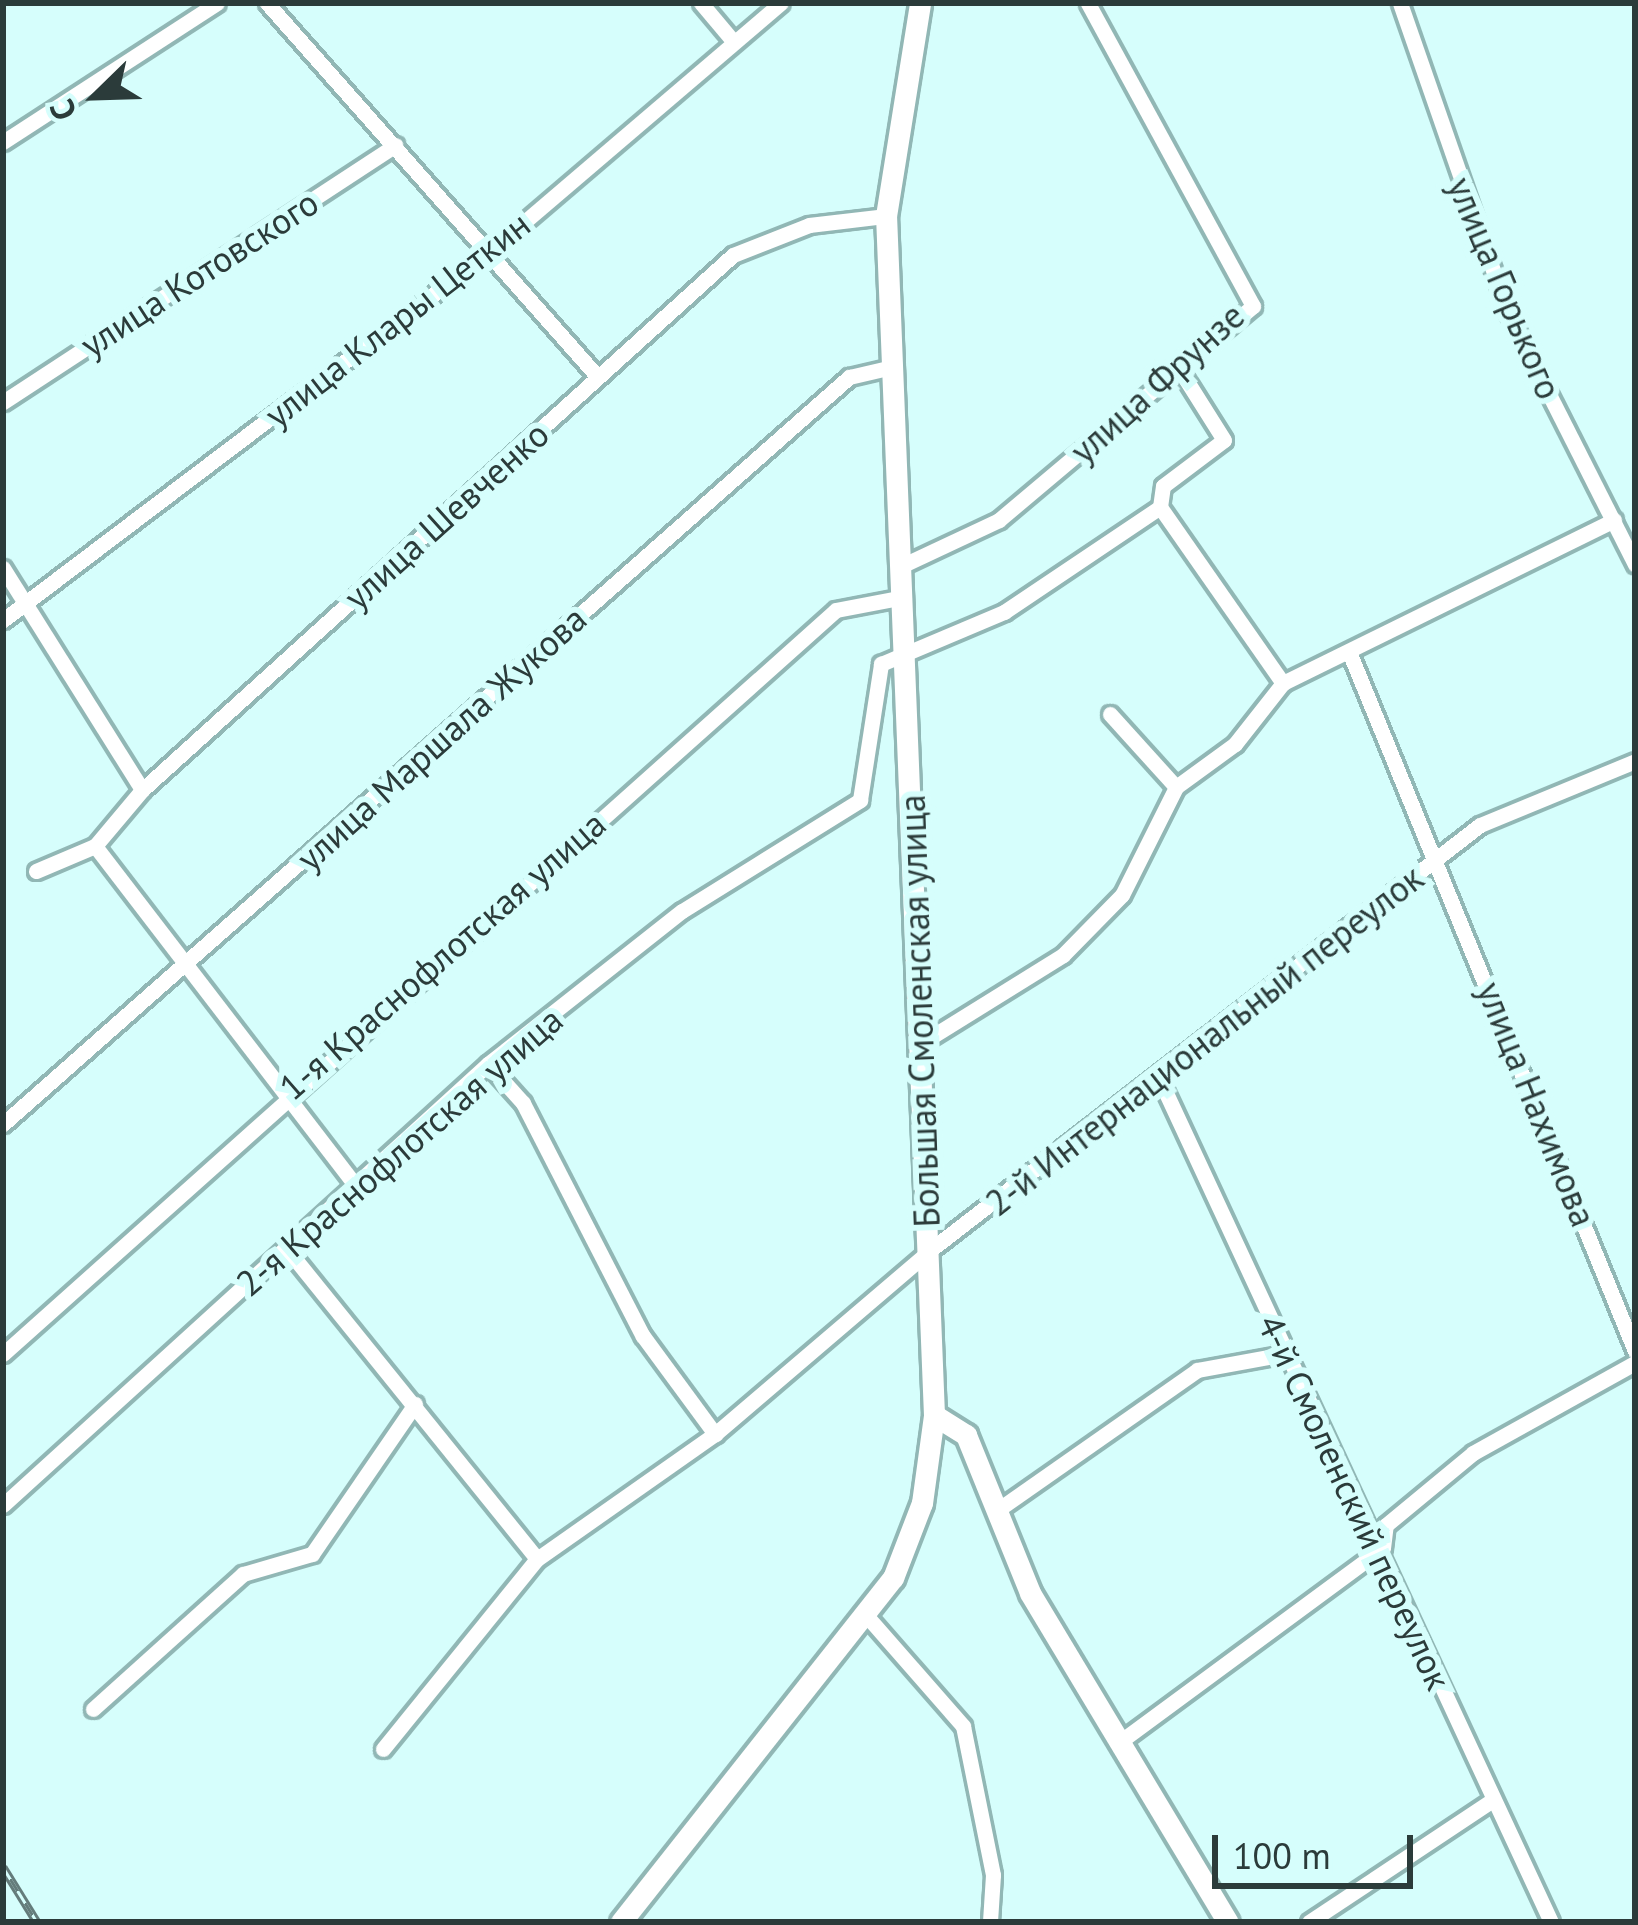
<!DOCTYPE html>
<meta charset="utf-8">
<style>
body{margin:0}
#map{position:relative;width:1638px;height:1925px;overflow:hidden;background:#d6fefc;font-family:"PT Sans",sans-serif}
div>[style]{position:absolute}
.roads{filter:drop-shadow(3px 0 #91b7b5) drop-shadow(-3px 0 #91b7b5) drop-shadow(0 3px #91b7b5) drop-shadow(0 -3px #91b7b5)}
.street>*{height:15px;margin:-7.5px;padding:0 7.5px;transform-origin:7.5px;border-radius:7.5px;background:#fff}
.secondary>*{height:21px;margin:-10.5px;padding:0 10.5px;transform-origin:10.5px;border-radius:10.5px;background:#fff}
.rail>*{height:9px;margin-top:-4.5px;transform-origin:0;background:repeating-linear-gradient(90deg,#d6fefc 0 14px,#647c7b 0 28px);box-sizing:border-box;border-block:3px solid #647c7b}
span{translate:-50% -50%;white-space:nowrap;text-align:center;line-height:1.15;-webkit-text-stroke:12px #d6fefc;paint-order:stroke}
.street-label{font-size:36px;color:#2b3b3a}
.frame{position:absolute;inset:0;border:6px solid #2b3b3a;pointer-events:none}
.north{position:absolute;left:36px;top:36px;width:120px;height:120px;-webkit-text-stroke:9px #d6fefc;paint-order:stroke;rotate:247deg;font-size:33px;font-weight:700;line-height:48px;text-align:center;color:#2b3b3a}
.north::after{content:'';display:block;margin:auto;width:42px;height:54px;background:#2b3b3a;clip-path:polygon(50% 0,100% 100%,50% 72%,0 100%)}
.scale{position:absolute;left:1212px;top:1835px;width:201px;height:54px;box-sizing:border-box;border:6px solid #2b3b3a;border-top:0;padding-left:15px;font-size:36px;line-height:42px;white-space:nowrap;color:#2b3b3a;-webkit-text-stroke:9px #d6fefc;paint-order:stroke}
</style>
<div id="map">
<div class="roads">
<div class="street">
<div style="left:267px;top:3px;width:499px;rotate:48.5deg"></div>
<div style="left:701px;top:3px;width:50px;rotate:49.9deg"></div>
<div style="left:1400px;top:3px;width:326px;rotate:70.8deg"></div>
<div style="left:1507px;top:311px;width:284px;rotate:63.2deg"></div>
<div style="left:3px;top:142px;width:255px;rotate:-33deg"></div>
<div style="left:3px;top:402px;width:469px;rotate:-33.2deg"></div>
<div style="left:1160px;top:507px;width:215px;rotate:55.1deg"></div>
<div style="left:901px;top:566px;width:108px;rotate:-25.1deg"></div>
<div style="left:999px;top:520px;width:332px;rotate:-40.1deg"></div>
<div style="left:1253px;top:306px;width:345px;rotate:-118.6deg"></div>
<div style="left:3px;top:568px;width:262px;rotate:57.9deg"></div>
<div style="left:3px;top:620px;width:608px;rotate:-37.11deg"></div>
<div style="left:488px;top:253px;width:385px;rotate:-40.5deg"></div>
<div style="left:1350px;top:654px;width:753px;rotate:67.76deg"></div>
<div style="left:1110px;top:714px;width:98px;rotate:47.9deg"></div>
<div style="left:95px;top:846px;width:426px;rotate:52.5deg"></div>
<div style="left:36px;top:871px;width:64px;rotate:-23deg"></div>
<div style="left:95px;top:846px;width:73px;rotate:-50deg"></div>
<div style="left:142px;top:790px;width:797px;rotate:-42.15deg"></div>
<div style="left:733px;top:255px;width:82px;rotate:-21.5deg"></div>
<div style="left:809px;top:225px;width:78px;rotate:-6.7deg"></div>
<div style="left:920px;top:1044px;width:168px;rotate:-31.9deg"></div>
<div style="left:1063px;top:955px;width:84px;rotate:-45.5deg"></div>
<div style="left:1122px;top:895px;width:121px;rotate:-63.4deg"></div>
<div style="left:1176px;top:787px;width:73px;rotate:-36.1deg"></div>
<div style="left:1235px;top:744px;width:78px;rotate:-51.8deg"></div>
<div style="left:1283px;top:683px;width:369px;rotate:-26.2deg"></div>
<div style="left:488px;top:1064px;width:52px;rotate:48.1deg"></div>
<div style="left:523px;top:1103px;width:262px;rotate:62.8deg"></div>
<div style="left:643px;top:1336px;width:122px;rotate:53.7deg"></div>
<div style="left:1160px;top:1080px;width:928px;rotate:65.09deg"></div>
<div style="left:3px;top:1124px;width:1129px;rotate:-41.44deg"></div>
<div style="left:849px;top:377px;width:39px;rotate:-13deg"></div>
<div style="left:287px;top:1249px;width:398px;rotate:51.1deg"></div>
<div style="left:3px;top:1354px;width:1117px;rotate:-41.77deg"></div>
<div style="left:836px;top:610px;width:69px;rotate:-10.8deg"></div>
<div style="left:3px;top:1505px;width:656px;rotate:-42.28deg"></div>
<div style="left:488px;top:1064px;width:247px;rotate:-38.3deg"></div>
<div style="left:682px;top:911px;width:210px;rotate:-31.9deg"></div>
<div style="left:860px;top:800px;width:138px;rotate:-81.2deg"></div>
<div style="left:881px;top:664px;width:134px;rotate:-22.9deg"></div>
<div style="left:1004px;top:612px;width:188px;rotate:-33.9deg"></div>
<div style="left:1160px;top:507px;width:21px;rotate:-82deg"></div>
<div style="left:1163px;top:486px;width:76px;rotate:-37deg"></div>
<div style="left:1224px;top:440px;width:83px;rotate:-122.2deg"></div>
<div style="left:996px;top:1511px;width:246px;rotate:-35deg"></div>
<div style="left:1197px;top:1370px;width:88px;rotate:-10.4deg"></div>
<div style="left:865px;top:1614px;width:149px;rotate:48.8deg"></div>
<div style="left:963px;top:1726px;width:152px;rotate:78.6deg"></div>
<div style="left:993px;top:1875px;width:47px;rotate:93.7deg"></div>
<div style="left:93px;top:1709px;width:202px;rotate:-42deg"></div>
<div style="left:243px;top:1574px;width:72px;rotate:-16.2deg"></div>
<div style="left:312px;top:1554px;width:182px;rotate:-55.5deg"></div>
<div style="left:1125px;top:1738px;width:320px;rotate:-36.4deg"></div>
<div style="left:1383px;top:1548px;width:23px;rotate:-83deg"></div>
<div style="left:1386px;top:1525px;width:113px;rotate:-39.6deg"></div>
<div style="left:1473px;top:1453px;width:185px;rotate:-29.1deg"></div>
<div style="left:383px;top:1749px;width:245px;rotate:-51deg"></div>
<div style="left:537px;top:1559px;width:218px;rotate:-35.1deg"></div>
<div style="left:715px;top:1434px;width:282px;rotate:-40.5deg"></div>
<div style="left:929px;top:1251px;width:696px;rotate:-37.71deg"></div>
<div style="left:1480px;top:825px;width:168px;rotate:-22.4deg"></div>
<div style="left:1309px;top:1922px;width:215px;rotate:-33.6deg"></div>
</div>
<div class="secondary">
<div style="left:934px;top:1415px;width:38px;rotate:32deg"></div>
<div style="left:966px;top:1435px;width:170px;rotate:67.9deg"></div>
<div style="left:1030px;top:1593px;width:384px;rotate:59deg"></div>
<div style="left:621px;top:1922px;width:439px;rotate:-51.7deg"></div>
<div style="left:893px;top:1578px;width:80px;rotate:-68.9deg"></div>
<div style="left:922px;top:1503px;width:89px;rotate:-82.2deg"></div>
<div style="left:934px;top:1415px;width:1200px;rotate:-92.29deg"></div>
<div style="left:886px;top:216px;width:216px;rotate:-80.9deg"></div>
</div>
</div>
<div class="rail">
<div style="left:3px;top:1867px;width:65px;rotate:58.3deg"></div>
</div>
<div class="street-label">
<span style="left:199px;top:273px;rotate:-33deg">улица Котовского</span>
<span style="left:1505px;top:288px;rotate:67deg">улица Горького</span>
<span style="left:397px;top:319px;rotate:-38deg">улица Клары Цеткин</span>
<span style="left:1157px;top:383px;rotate:-42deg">улица Фрунзе</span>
<span style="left:446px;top:515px;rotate:-42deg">улица Шевченко</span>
<span style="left:441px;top:738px;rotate:-42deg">улица Маршала Жукова</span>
<span style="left:442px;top:955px;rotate:-41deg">1-я Краснофлотская улица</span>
<span style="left:919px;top:1011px;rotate:-92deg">Большая Смоленская улица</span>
<span style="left:1204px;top:1040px;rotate:-38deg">2-й Интернациональный переулок</span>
<span style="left:1537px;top:1104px;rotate:68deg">улица Нахимова</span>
<span style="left:399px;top:1151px;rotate:-41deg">2-я Краснофлотская улица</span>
<span style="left:1355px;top:1502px;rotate:65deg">4-й Смоленский переулок</span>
</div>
<div class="frame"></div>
<div class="north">С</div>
<div class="scale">100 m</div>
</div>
